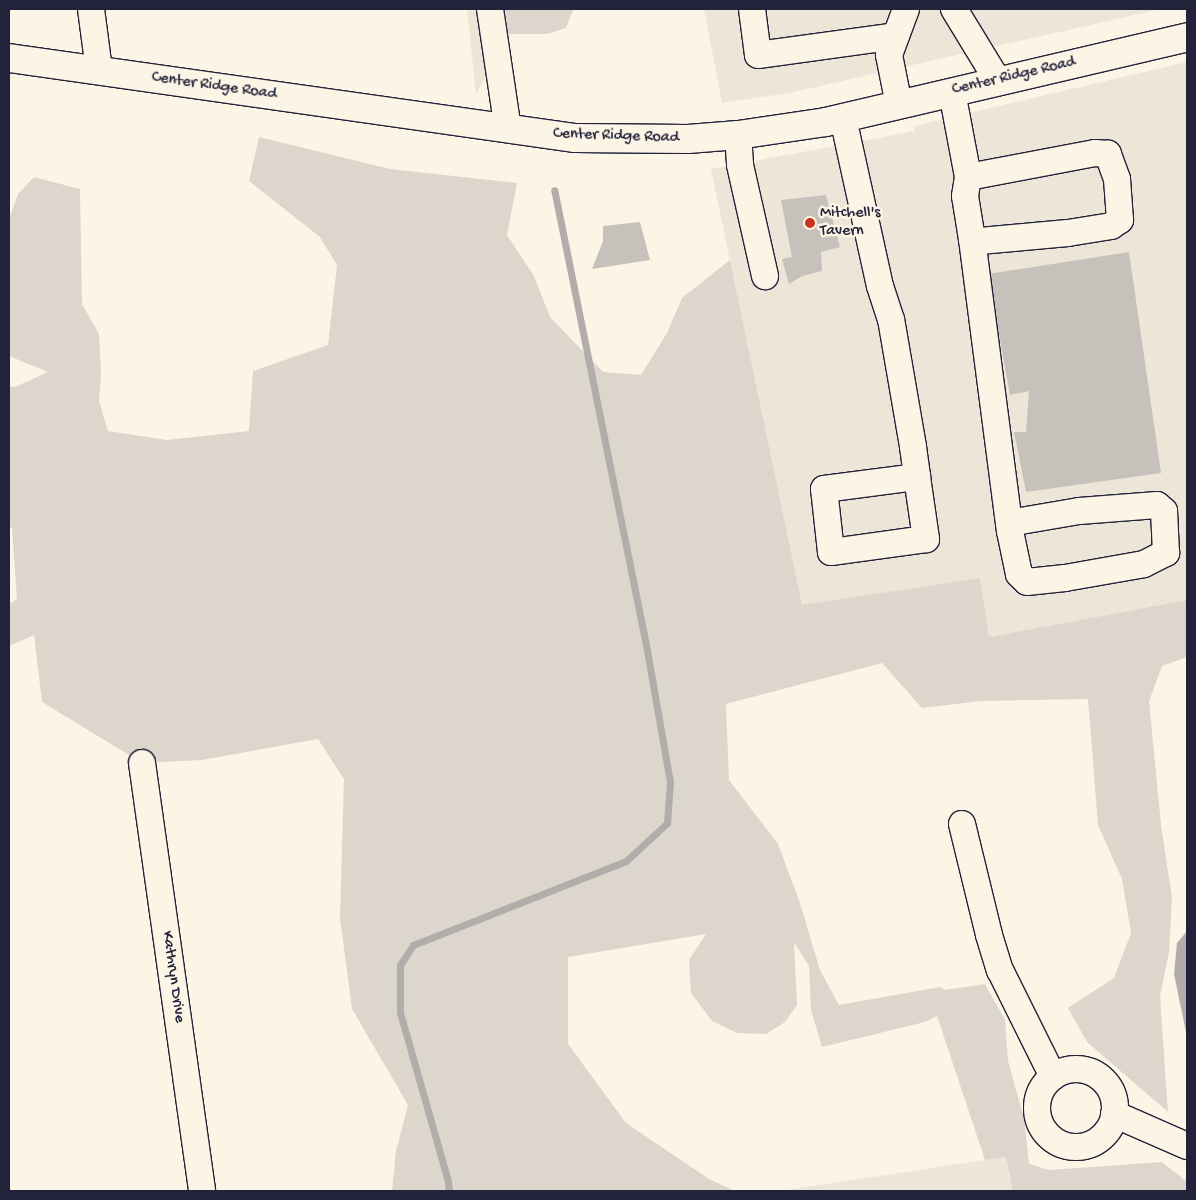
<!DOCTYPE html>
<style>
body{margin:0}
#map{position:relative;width:1196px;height:1200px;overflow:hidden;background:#fcf5e5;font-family:"Gochi Hand",sans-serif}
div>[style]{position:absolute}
.built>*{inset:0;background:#ece5d8}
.green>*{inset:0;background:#dcd6cc}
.water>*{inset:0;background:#b2adab}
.stream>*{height:7px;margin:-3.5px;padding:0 3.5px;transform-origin:3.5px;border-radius:3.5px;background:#b2adab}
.building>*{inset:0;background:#c6c1bb}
.roads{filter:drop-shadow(1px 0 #22223b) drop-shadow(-1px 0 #22223b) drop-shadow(0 1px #22223b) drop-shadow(0 -1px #22223b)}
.minor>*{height:26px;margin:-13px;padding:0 13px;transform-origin:13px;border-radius:13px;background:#fcf5e5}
.minor>.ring{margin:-13px;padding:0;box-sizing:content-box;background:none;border:26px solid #fcf5e5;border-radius:50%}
.major>*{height:28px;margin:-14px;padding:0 14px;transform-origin:14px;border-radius:14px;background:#fcf5e5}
.dots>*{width:14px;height:14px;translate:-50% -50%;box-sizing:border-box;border:2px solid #fcf5e5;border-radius:50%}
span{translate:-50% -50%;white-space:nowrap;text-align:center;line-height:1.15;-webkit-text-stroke:5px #fcf5e5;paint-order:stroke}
.street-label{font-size:16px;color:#22223b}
.poi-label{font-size:16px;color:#22223b}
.left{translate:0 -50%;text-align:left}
.frame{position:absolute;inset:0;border:10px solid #22223b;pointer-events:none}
</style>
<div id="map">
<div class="built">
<div style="clip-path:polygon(467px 9px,505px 9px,508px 34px,476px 94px)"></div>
<div style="clip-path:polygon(704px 9px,1161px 9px,789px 93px,722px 103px)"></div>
<div style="clip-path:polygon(1187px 62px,1187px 600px,989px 637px,980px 578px,802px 606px,711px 169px,915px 131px,914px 126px)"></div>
<div style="clip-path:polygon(1006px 1157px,1011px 1191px,780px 1191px,985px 1160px)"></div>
</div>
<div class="green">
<div style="clip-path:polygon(505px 9px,573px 9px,573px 10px,566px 28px,547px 34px,508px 34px)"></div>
<div style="clip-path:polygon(259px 137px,390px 169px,517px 183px,507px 235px,534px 276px,550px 317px,603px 372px,641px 375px,667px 333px,682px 298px,730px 260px,802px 605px,980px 578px,989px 637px,1187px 600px,1187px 657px,1162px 666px,1149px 701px,1161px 825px,1172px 898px,1169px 952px,1160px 996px,1168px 1112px,1087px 1042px,1068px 1008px,1114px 978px,1131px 933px,1122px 879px,1098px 825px,1088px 699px,981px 701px,922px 708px,882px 663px,726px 704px,729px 780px,778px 844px,800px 903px,820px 970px,839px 1005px,940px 987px,945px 990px,985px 984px,1005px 1020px,1008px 1061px,1024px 1118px,1029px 1164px,1049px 1170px,1162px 1162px,1187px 1182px,1187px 1191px,1012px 1191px,1006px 1157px,985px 1160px,937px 1016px,925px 1022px,822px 1047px,811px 1010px,809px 966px,794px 942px,797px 1005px,785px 1022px,766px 1034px,737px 1033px,712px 1021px,691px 993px,689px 960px,706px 934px,568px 957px,568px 1044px,626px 1123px,709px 1179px,735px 1191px,392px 1191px,396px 1151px,408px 1105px,352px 1009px,340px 918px,344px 779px,318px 739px,202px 760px,142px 763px,42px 702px,34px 635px,9px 646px,9px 604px,17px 599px,12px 528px,9px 526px,9px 386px,15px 387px,48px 372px,9px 356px,9px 219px,18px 194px,34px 177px,80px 189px,82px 304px,99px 334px,101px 373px,99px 401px,108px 431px,167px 440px,249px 431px,253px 371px,328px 345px,337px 265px,320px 237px,249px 181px)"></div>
</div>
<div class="water">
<div style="clip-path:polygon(1187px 931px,1187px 1037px,1174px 974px,1177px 943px)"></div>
</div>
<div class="stream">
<div style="left:449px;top:1191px;width:10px;rotate:-96deg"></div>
<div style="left:448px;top:1181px;width:175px;rotate:-105.9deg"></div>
<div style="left:400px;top:1013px;width:48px;rotate:-90deg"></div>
<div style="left:400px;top:965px;width:24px;rotate:-57deg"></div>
<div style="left:413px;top:945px;width:229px;rotate:-21.5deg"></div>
<div style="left:626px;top:861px;width:56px;rotate:-42.8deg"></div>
<div style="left:667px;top:823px;width:41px;rotate:-85.8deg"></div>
<div style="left:670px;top:782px;width:134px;rotate:-99.9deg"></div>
<div style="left:647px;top:650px;width:469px;rotate:-101.4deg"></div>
</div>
<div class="building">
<div style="clip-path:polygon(826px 195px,840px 247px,821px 252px,822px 271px,802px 276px,789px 284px,782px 259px,792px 257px,781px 200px)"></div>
<div style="clip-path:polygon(640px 222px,650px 260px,592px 269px,603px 241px,603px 226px)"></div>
<div style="clip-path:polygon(1129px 252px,1161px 473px,1026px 492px,1014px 432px,1026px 432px,1029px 391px,1010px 395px,988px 274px)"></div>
</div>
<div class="roads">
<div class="minor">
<div style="left:91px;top:9px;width:62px;rotate:82.5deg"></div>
<div style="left:490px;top:9px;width:121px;rotate:81.5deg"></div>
<div style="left:752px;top:9px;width:46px;rotate:82.6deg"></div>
<div style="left:758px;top:55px;width:139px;rotate:-7.8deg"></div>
<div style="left:954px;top:9px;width:84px;rotate:58.6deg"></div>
<div style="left:952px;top:92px;width:86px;rotate:79.3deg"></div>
<div style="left:968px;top:177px;width:19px;rotate:99deg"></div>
<div style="left:965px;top:196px;width:44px;rotate:80.8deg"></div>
<div style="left:972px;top:239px;width:8px;rotate:14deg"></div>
<div style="left:980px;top:241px;width:88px;rotate:-5.2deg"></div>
<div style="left:1068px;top:233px;width:44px;rotate:-9.2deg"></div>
<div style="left:1111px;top:226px;width:11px;rotate:-34deg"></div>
<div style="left:1120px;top:220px;width:41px;rotate:-94.2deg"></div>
<div style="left:1117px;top:179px;width:27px;rotate:-110deg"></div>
<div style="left:1108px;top:154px;width:13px;rotate:-176deg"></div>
<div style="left:1095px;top:153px;width:129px;rotate:169.3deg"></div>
<div style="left:899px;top:105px;width:51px;rotate:-101.3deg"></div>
<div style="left:889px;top:55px;width:49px;rotate:-69.7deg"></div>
<div style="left:843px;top:118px;width:172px;rotate:77.6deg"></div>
<div style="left:880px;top:286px;width:35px;rotate:72deg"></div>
<div style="left:891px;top:319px;width:130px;rotate:80.2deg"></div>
<div style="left:913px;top:447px;width:30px;rotate:82deg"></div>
<div style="left:917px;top:477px;width:63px;rotate:81.7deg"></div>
<div style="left:926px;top:539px;width:96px;rotate:172.2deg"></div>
<div style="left:831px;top:552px;width:63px;rotate:-96.3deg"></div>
<div style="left:824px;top:489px;width:94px;rotate:-7.4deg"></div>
<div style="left:738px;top:135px;width:30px;rotate:86deg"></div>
<div style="left:740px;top:165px;width:114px;rotate:77.3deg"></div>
<div style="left:972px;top:239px;width:294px;rotate:82.6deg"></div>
<div style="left:1010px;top:531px;width:44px;rotate:78.2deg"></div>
<div style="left:1019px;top:574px;width:11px;rotate:45deg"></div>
<div style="left:1027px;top:582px;width:38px;rotate:-6deg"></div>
<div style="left:1065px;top:578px;width:80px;rotate:-10deg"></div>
<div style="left:1144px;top:564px;width:25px;rotate:-27deg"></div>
<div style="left:1166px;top:553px;width:42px;rotate:-92.7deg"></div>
<div style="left:1164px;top:511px;width:9px;rotate:-139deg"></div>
<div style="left:1157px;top:505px;width:78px;rotate:175.6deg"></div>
<div style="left:1079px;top:511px;width:71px;rotate:170.3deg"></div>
<div style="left:142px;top:763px;width:432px;rotate:82deg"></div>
<div style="left:962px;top:824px;width:114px;rotate:76.3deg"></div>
<div style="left:989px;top:935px;width:37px;rotate:73deg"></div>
<div style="left:1000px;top:970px;width:119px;rotate:63.6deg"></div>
<div class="ring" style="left:1037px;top:1069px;width:52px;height:52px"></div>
<div style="left:1114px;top:1114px;width:80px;rotate:23.7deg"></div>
</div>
<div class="major">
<div style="left:9px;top:58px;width:572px;rotate:8.05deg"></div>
<div style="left:575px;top:138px;width:113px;rotate:0.5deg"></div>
<div style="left:688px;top:139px;width:50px;rotate:-4.6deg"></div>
<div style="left:738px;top:135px;width:89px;rotate:-8.4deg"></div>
<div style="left:826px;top:122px;width:371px;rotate:-13.2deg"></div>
</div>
</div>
<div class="dots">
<div style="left:810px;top:223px;background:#c8321e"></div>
</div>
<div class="street-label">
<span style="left:1014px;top:77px;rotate:-13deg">Center Ridge Road</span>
<span style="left:214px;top:87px;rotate:8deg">Center Ridge Road</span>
<span style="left:616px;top:137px;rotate:2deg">Center Ridge Road</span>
<span style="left:172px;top:977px;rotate:82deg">Kathryn Drive</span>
</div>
<div class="poi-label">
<span class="left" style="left:820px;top:223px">Mitchell's<br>Tavern</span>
</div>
<div class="frame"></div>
</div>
